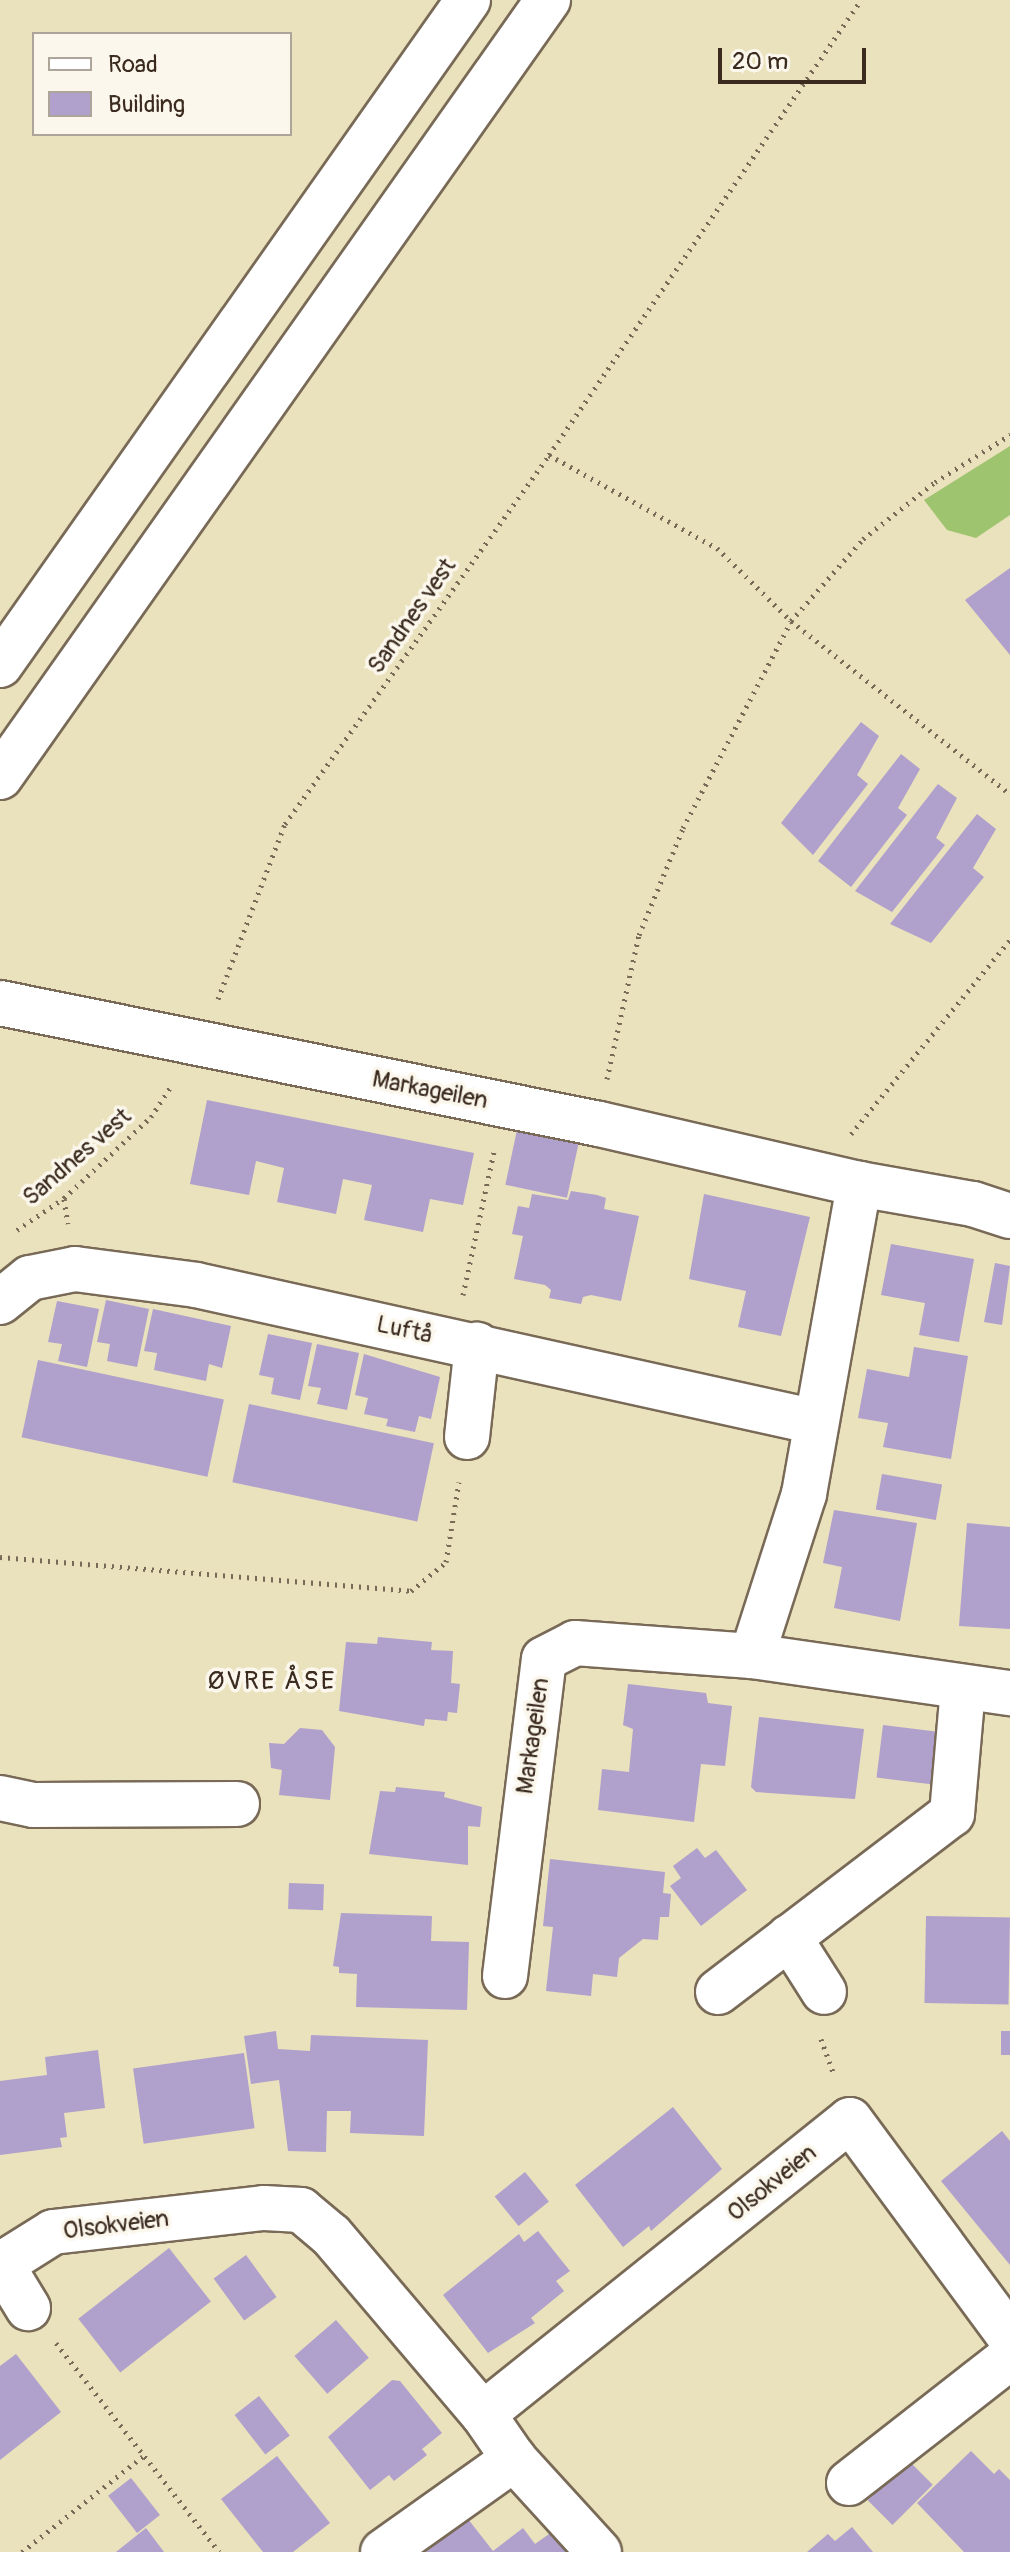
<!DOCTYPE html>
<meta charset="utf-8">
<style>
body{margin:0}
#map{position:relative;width:1010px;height:2552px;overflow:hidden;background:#eae1bd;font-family:Pangolin,sans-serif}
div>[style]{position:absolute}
.green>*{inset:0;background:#9fc46f}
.building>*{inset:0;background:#b0a0cc;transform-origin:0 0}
.path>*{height:5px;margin-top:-2.5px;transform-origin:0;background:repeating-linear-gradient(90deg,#786a56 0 2px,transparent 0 8px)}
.roads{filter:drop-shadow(2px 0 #786a56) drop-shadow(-2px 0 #786a56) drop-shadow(0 2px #786a56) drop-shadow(0 -2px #786a56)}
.minor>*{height:44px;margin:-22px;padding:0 22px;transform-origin:22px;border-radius:22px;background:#fff}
.highway>*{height:44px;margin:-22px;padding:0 22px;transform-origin:22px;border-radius:22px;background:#fff}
span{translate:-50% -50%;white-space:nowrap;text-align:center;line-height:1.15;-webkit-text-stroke:7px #fbf7ec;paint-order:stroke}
.street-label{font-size:24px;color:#3b2a1e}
.neighbourhood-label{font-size:26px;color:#3b2a1e;letter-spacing:2px}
.legend{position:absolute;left:32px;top:32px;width:260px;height:104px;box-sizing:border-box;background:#fbf7ec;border:2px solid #aea59a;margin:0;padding:10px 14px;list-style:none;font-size:24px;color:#3b2a1e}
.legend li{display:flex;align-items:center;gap:16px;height:40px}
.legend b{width:40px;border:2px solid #aea59a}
.scale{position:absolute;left:718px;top:48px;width:148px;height:36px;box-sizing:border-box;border:4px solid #3b2a1e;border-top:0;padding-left:10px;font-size:24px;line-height:28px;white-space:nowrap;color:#3b2a1e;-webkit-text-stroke:6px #fbf7ec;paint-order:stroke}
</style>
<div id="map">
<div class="green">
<div style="clip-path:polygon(1010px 446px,1010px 515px,976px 538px,947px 530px,924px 500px)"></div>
</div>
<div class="building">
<div style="clip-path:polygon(1010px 568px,1010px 655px,965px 600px)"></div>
<div style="clip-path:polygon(861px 722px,879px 736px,857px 775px,868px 784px,813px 855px,781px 823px)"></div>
<div style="clip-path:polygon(901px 754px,920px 769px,898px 808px,907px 815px,851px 887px,818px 861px)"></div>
<div style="clip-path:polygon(938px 784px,957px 798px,936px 838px,945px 845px,892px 912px,855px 891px)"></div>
<div style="clip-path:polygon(977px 814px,996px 829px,973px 868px,984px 877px,931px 943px,890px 924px)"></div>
<div style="clip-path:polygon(207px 1100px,474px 1153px,463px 1205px,430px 1199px,423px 1232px,364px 1220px,372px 1185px,343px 1179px,336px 1214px,277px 1202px,284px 1168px,256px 1161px,249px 1195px,190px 1184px)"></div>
<div style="left:517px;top:1130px;width:63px;height:56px;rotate:12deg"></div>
<div style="clip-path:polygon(571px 1191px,597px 1195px,606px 1198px,604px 1209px,639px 1216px,621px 1301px,591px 1295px,583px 1297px,581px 1304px,549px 1298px,551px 1290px,545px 1285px,514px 1279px,523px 1236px,512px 1234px,518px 1206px,529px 1208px,532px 1194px,568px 1200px)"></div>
<div style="clip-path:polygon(704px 1194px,810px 1217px,781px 1336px,738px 1327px,746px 1291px,689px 1279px)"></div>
<div style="clip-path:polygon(891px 1244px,974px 1259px,959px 1342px,919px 1335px,925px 1303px,881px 1295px)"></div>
<div style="clip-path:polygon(995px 1263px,1010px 1266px,1002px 1325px,984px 1322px)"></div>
<div style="clip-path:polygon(106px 1300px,149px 1309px,137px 1367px,107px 1361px,110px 1344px,97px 1342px)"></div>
<div style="clip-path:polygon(57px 1301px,99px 1309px,87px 1367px,58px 1361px,62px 1344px,48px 1342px)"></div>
<div style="clip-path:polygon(153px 1309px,231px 1326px,222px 1368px,209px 1364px,206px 1381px,154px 1370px,157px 1353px,144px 1351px)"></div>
<div style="clip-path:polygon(268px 1334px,312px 1343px,300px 1400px,271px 1394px,274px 1378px,259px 1375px)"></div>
<div style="clip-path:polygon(317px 1344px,359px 1353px,347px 1410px,317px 1404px,321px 1388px,308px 1386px)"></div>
<div style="clip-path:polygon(914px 1347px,968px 1356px,951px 1459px,883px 1447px,888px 1423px,858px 1418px,867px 1369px,909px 1377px)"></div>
<div style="clip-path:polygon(364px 1354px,440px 1377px,431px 1419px,419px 1416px,415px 1432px,386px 1426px,388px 1419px,364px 1414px,368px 1398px,355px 1395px)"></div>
<div style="left:38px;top:1360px;width:190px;height:79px;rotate:12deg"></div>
<div style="left:249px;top:1404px;width:189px;height:80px;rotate:12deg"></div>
<div style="left:882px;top:1474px;width:61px;height:36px;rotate:10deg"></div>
<div style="clip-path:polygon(834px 1510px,917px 1523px,900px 1621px,834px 1608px,842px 1567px,823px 1563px)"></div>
<div style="clip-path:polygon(967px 1523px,1010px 1527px,1010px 1629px,959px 1626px)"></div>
<div style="clip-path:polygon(378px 1637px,432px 1642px,431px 1650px,453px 1651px,451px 1683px,460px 1684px,457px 1713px,448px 1712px,447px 1721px,425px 1719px,424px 1726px,339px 1711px,346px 1642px,377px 1644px)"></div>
<div style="clip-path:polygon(628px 1684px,706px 1693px,708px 1703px,732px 1706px,725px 1766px,701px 1764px,694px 1822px,598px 1810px,602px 1769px,629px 1772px,633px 1729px,623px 1725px)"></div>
<div style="clip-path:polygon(759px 1717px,864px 1729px,855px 1799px,756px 1792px,751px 1787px)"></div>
<div style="left:883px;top:1725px;width:55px;height:53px;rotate:7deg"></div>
<div style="clip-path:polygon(300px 1728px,322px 1730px,335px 1747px,330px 1800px,279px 1795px,282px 1770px,271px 1768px,269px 1743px,284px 1744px)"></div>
<div style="clip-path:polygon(396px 1787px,445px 1792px,444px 1797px,482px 1807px,480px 1827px,468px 1826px,468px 1865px,369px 1854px,380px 1791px,395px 1792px)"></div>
<div style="clip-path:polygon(697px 1848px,705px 1858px,716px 1850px,747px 1890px,701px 1926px,670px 1886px,681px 1878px,673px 1866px)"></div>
<div style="clip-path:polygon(550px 1859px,665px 1872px,663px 1893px,671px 1894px,669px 1917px,660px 1917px,658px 1940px,643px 1939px,619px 1958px,617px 1977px,593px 1974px,591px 1996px,546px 1991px,553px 1927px,543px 1926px)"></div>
<div style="left:289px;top:1883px;width:35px;height:26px;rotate:2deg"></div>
<div style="clip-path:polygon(341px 1913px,432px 1916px,431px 1941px,469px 1942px,467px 2010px,356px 2007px,357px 1974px,339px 1973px,339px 1967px,333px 1966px)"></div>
<div style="left:926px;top:1916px;width:84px;height:87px;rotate:1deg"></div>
<div style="clip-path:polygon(276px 2031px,278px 2049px,310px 2051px,311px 2035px,428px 2040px,424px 2136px,350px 2133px,351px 2111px,327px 2111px,326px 2152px,288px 2151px,279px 2080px,251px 2084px,244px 2036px)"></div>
<div style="left:1001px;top:2031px;width:9px;height:24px"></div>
<div style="clip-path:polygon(98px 2050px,105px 2108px,64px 2113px,67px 2137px,60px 2138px,62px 2147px,0 2155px,0 2081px,47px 2075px,45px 2057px)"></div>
<div style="left:244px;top:2053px;width:76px;height:112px;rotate:82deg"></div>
<div style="clip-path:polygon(673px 2107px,722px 2169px,651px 2231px,649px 2226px,623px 2247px,575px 2185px)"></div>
<div style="clip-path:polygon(1002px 2131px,1010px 2141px,1010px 2265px,941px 2181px)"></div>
<div style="left:525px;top:2172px;width:38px;height:39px;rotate:51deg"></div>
<div style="clip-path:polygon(538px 2231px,570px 2271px,556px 2281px,564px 2291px,531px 2318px,535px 2323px,488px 2353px,443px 2295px,519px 2234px,524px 2242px)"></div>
<div style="left:169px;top:2248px;width:68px;height:115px;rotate:52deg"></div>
<div style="left:246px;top:2255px;width:52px;height:40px;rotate:54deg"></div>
<div style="left:336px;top:2320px;width:50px;height:55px;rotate:49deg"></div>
<div style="clip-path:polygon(16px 2354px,61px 2412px,0 2460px,0 2366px)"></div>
<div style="clip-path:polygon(392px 2380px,400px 2381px,442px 2433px,422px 2449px,427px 2455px,394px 2481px,389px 2475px,370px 2490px,328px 2437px)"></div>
<div style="left:259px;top:2396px;width:50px;height:31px;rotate:52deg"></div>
<div style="clip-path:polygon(971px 2451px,994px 2474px,999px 2469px,1010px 2480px,1010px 2552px,964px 2552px,917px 2503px)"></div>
<div style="clip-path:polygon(277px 2456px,330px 2523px,293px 2552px,263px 2552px,221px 2499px)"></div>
<div style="left:908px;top:2460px;width:35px;height:57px;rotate:45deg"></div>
<div style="left:131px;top:2478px;width:47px;height:29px;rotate:52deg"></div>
<div style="clip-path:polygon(468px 2519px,493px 2551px,523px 2528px,535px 2544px,552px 2532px,567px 2552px,426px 2552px)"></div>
<div style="clip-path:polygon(852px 2527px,873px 2552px,807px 2552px,828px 2534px,835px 2541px)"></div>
<div style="clip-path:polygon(146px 2528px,164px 2552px,116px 2552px)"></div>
</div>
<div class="path">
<div style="left:549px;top:455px;width:192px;rotate:29deg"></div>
<div style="left:717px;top:548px;width:104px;rotate:44.6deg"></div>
<div style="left:791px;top:621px;width:279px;rotate:38.3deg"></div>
<div style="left:218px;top:999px;width:187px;rotate:-69.1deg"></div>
<div style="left:285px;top:824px;width:454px;rotate:-54.4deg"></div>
<div style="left:549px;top:455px;width:552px;rotate:-55.56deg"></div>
<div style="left:607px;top:1079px;width:148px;rotate:-77.5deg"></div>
<div style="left:639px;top:935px;width:116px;rotate:-67.6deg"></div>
<div style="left:683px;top:828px;width:233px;rotate:-62.4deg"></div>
<div style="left:791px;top:621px;width:109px;rotate:-48.7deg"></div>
<div style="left:863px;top:539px;width:92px;rotate:-38.4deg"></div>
<div style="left:935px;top:482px;width:89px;rotate:-32.1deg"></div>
<div style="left:851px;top:1134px;width:251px;rotate:-50.7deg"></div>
<div style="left:64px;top:1199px;width:25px;rotate:81deg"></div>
<div style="left:17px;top:1230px;width:57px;rotate:-34.2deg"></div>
<div style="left:64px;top:1198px;width:119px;rotate:-43deg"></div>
<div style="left:151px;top:1117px;width:38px;rotate:-57deg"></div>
<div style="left:463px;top:1295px;width:146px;rotate:-77.8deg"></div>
<div style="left:0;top:1557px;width:412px;rotate:4.7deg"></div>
<div style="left:411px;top:1591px;width:45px;rotate:-39.6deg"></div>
<div style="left:446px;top:1562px;width:81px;rotate:-80.8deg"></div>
<div style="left:821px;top:2039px;width:38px;rotate:70deg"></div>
<div style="left:56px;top:2343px;width:265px;rotate:52deg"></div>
<div style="left:22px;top:2552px;width:154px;rotate:-38.4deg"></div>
</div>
<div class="roads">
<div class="minor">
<div style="left:0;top:1003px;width:611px;rotate:11.42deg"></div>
<div style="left:599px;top:1124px;width:267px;rotate:13deg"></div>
<div style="left:0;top:1302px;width:38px;rotate:-39deg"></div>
<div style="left:30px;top:1278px;width:46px;rotate:-11.3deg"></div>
<div style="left:75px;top:1269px;width:122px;rotate:7.5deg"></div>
<div style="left:196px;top:1285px;width:635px;rotate:12.46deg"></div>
<div style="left:467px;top:1437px;width:93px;rotate:-83.8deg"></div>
<div style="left:752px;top:1656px;width:170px;rotate:-72.2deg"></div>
<div style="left:804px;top:1494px;width:315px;rotate:-79.9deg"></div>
<div style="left:859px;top:1184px;width:116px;rotate:10deg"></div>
<div style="left:973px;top:1204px;width:39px;rotate:18deg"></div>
<div style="left:0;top:1798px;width:34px;rotate:12deg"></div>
<div style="left:33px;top:1805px;width:204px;rotate:-0.3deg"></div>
<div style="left:789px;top:1937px;width:65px;rotate:57.5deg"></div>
<div style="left:505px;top:1976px;width:319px;rotate:-83deg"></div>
<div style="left:544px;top:1659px;width:35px;rotate:-27deg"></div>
<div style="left:575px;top:1643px;width:177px;rotate:4.2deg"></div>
<div style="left:752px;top:1656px;width:261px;rotate:8.2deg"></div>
<div style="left:718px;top:1992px;width:294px;rotate:-37.3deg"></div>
<div style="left:952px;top:1814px;width:127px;rotate:-85deg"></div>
<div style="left:0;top:2262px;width:54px;rotate:58.7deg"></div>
<div style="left:2px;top:2264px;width:60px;rotate:-32.1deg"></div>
<div style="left:53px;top:2232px;width:212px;rotate:-6.5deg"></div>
<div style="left:264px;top:2208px;width:37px;rotate:3deg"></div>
<div style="left:301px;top:2210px;width:39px;rotate:40deg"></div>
<div style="left:331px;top:2235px;width:235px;rotate:49.7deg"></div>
<div style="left:483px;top:2414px;width:55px;rotate:55.4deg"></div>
<div style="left:514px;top:2459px;width:126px;rotate:47.6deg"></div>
<div style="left:483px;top:2414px;width:470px;rotate:-38.7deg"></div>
<div style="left:850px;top:2120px;width:270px;rotate:53.6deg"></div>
<div style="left:849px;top:2483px;width:204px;rotate:-38deg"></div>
<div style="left:383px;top:2552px;width:161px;rotate:-35.4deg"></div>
</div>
<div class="highway">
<div style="left:0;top:665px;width:813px;rotate:-54.86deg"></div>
<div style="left:0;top:777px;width:951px;rotate:-54.81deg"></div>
</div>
</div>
<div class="street-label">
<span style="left:412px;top:616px;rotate:-55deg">Sandnes vest</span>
<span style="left:430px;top:1090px;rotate:11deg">Markageilen</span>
<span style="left:77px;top:1157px;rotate:-41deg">Sandnes vest</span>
<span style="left:405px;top:1330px;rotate:12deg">Luftå</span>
<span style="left:533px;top:1736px;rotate:-82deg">Markageilen</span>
<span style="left:772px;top:2183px;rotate:-39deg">Olsokveien</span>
<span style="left:116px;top:2225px;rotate:-7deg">Olsokveien</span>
</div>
<div class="neighbourhood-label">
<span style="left:272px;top:1682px">ØVRE ÅSE</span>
</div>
<ul class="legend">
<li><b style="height:10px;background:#fff"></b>Road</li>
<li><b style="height:22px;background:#b0a0cc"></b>Building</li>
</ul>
<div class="scale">20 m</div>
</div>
